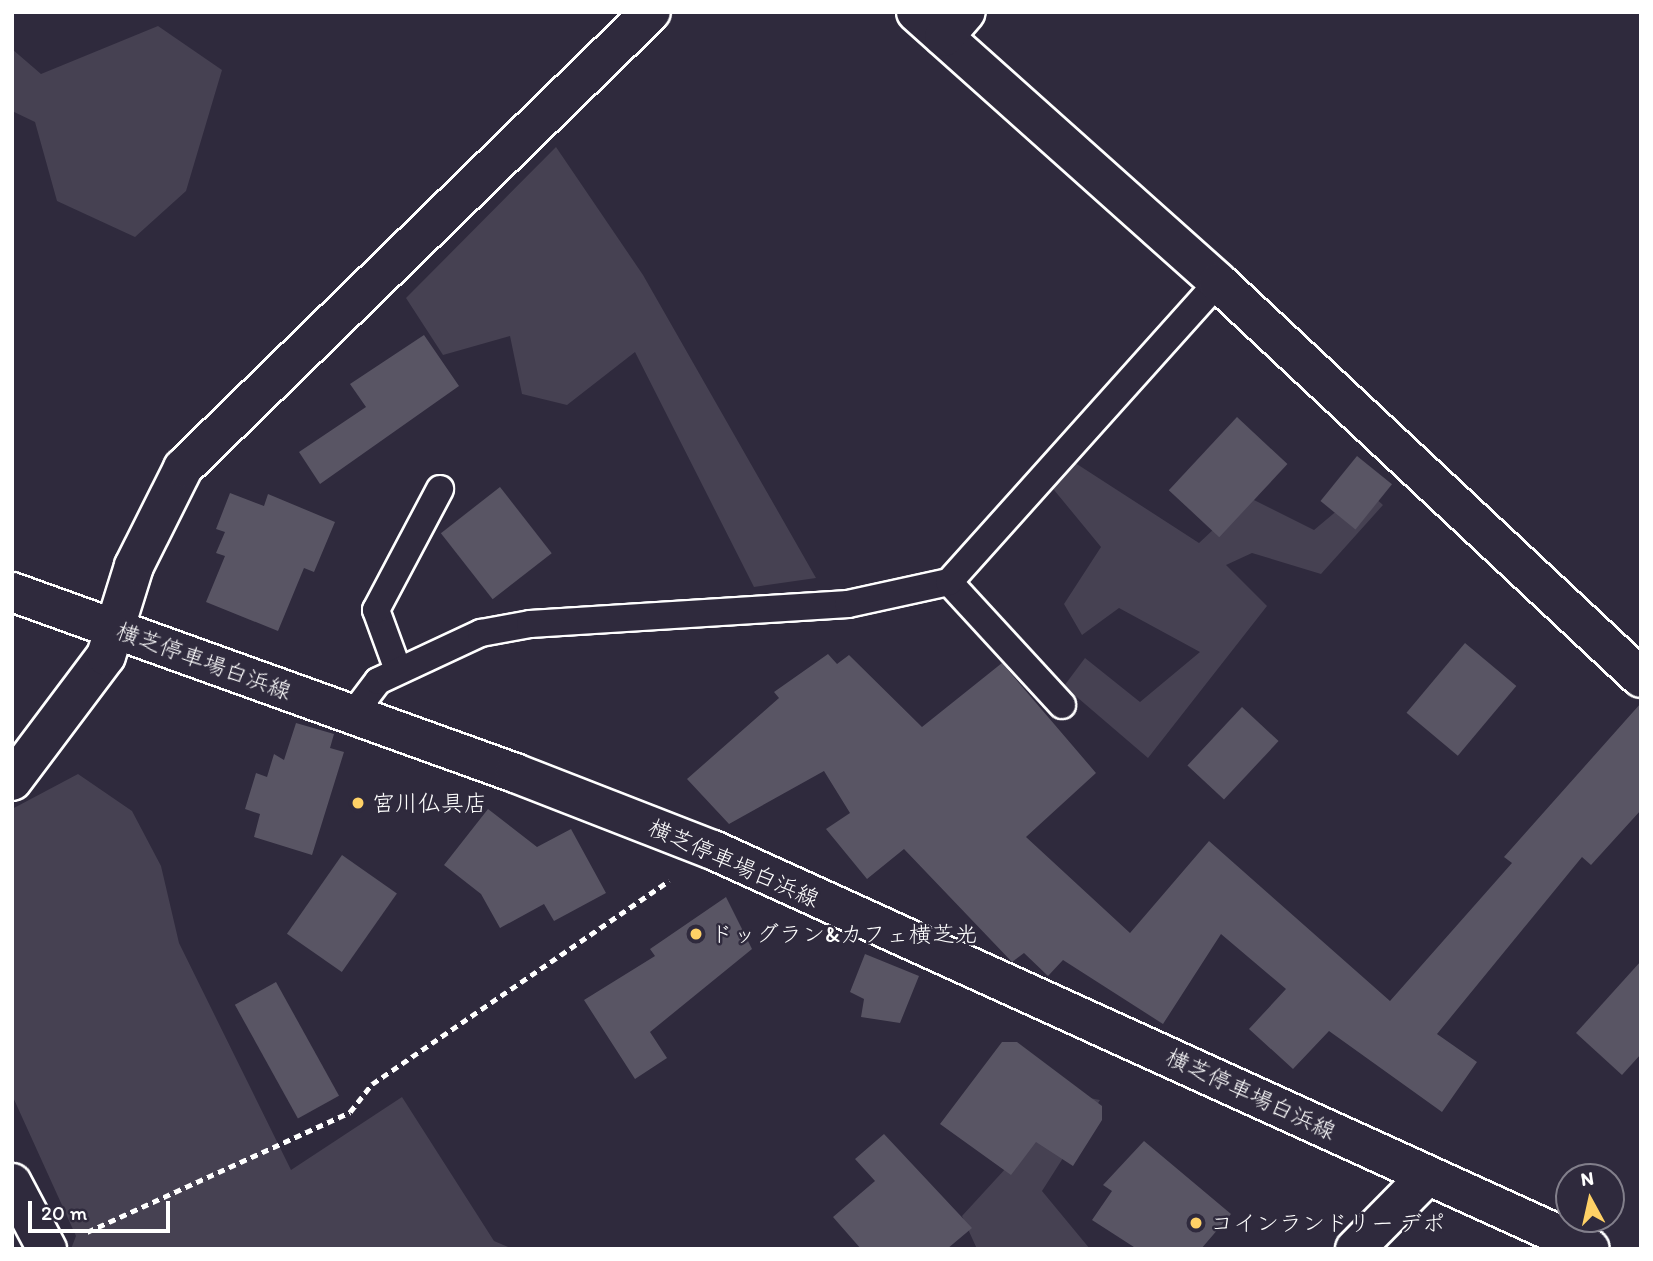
<!DOCTYPE html>
<meta charset="utf-8">
<style>
body{margin:0}
#map{position:relative;width:1653px;height:1261px;overflow:hidden;background:#2f2a3d;font-family:Itim,"Klee One",sans-serif}
div>[style]{position:absolute}
.green>*{inset:0;background:#464152}
.building>*{inset:0;background:#595564;transform-origin:0 0}
.path>*{height:4.5px;margin-top:-2.25px;transform-origin:0;background:repeating-linear-gradient(90deg,#fff 0 7px,transparent 0 12px)}
.roads{filter:drop-shadow(2px 0 #fff) drop-shadow(-2px 0 #fff) drop-shadow(0 2px #fff) drop-shadow(0 -2px #fff)}
.service>*{height:26px;margin:-13px;padding:0 13px;transform-origin:13px;border-radius:13px;background:#2f2a3d}
.minor>*{height:38px;margin:-19px;padding:0 19px;transform-origin:19px;border-radius:19px;background:#2f2a3d}
.tertiary>*{height:38px;margin:-19px;padding:0 19px;transform-origin:19px;border-radius:19px;background:#2f2a3d}
.secondary>*{height:38px;margin:-19px;padding:0 19px;transform-origin:19px;border-radius:19px;background:#2f2a3d}
.dots>*{width:19px;height:19px;translate:-50% -50%;box-sizing:border-box;border:4px solid #2f2a3d;border-radius:50%}
span{translate:-50% -50%;white-space:nowrap;text-align:center;line-height:1.15;-webkit-text-stroke:5px #2f2a3d;paint-order:stroke}
.street-label{font-size:23px;color:#fff}
.poi-label{font-size:23px;color:#fff}
.left{translate:0 -50%;text-align:left}
.frame{position:absolute;inset:0;border:14px solid #fff;pointer-events:none}
.north{position:absolute;left:1555px;top:1163px;width:70px;height:70px;box-sizing:border-box;background:#2f2a3d;border:2px solid #827f8b;border-radius:50%;rotate:352deg;font-size:19px;font-weight:700;line-height:28px;text-align:center;color:#fff}
.north::after{content:'';display:block;margin:auto;width:24px;height:32px;background:#ffd166;clip-path:polygon(50% 0,100% 100%,50% 72%,0 100%)}
.scale{position:absolute;left:28px;top:1201px;width:142px;height:32px;box-sizing:border-box;border:4px solid #fff;border-top:0;padding-left:9px;font-size:21px;line-height:24px;white-space:nowrap;color:#fff;-webkit-text-stroke:5px #2f2a3d;paint-order:stroke}
</style>
<div id="map">
<div class="green">
<div style="clip-path:polygon(158px 26px,222px 70px,186px 191px,135px 237px,57px 201px,35px 122px,12px 111px,12px 49px,41px 74px)"></div>
<div style="clip-path:polygon(556px 147px,643px 275px,816px 578px,754px 587px,635px 352px,567px 405px,522px 394px,510px 336px,443px 355px,406px 298px)"></div>
<div style="clip-path:polygon(1066px 457px,1199px 543px,1248px 497px,1314px 530px,1364px 488px,1383px 505px,1321px 574px,1252px 553px,1226px 565px,1267px 606px,1148px 758px,1064px 686px,1085px 658px,1140px 702px,1200px 652px,1119px 608px,1082px 635px,1064px 604px,1101px 547px,1045px 479px)"></div>
<div style="clip-path:polygon(78px 774px,132px 811px,161px 866px,179px 943px,291px 1170px,402px 1097px,494px 1241px,513px 1249px,71px 1249px,76px 1236px,12px 1095px,12px 809px)"></div>
<div style="clip-path:polygon(1073px 1095px,1100px 1100px,1042px 1191px,1090px 1249px,977px 1249px,962px 1216px)"></div>
</div>
<div class="building">
<div style="clip-path:polygon(424px 335px,459px 386px,320px 484px,299px 452px,366px 407px,350px 384px)"></div>
<div style="left:1237px;top:417px;width:69px;height:100px;rotate:43deg"></div>
<div style="left:1357px;top:456px;width:45px;height:58px;rotate:39deg"></div>
<div style="left:500px;top:487px;width:84px;height:75px;rotate:52deg"></div>
<div style="clip-path:polygon(230px 493px,264px 506px,268px 494px,335px 522px,314px 572px,304px 568px,278px 631px,206px 602px,225px 556px,216px 553px,225px 532px,216px 529px)"></div>
<div style="left:1465px;top:643px;width:67px;height:91px;rotate:40deg"></div>
<div style="clip-path:polygon(828px 654px,837px 664px,849px 655px,922px 727px,1002px 663px,1096px 773px,1026px 837px,1130px 933px,1209px 841px,1390px 1001px,1512px 863px,1504px 857px,1641px 703px,1641px 810px,1591px 865px,1582px 857px,1437px 1034px,1477px 1062px,1442px 1112px,1329px 1031px,1293px 1069px,1249px 1029px,1286px 989px,1221px 934px,1163px 1024px,1063px 960px,1048px 976px,1024px 953px,1012px 962px,904px 849px,867px 879px,826px 829px,850px 813px,824px 771px,729px 824px,687px 779px,779px 698px,774px 692px)"></div>
<div style="left:1242px;top:707px;width:50px;height:80px;rotate:43deg"></div>
<div style="clip-path:polygon(296px 723px,334px 734px,330px 748px,344px 752px,312px 855px,254px 837px,260px 814px,245px 809px,256px 773px,267px 777px,274px 754px,284px 760px)"></div>
<div style="clip-path:polygon(488px 809px,537px 847px,571px 829px,606px 893px,554px 921px,544px 904px,500px 928px,481px 894px,444px 865px)"></div>
<div style="left:342px;top:855px;width:67px;height:96px;rotate:35deg"></div>
<div style="clip-path:polygon(726px 897px,752px 949px,650px 1032px,667px 1058px,635px 1079px,584px 1000px,655px 956px,650px 949px)"></div>
<div style="clip-path:polygon(865px 954px,919px 976px,900px 1023px,861px 1017px,864px 999px,850px 992px)"></div>
<div style="clip-path:polygon(1641px 961px,1641px 1054px,1622px 1075px,1576px 1033px)"></div>
<div style="left:276px;top:982px;width:130px;height:47px;rotate:61deg"></div>
<div style="clip-path:polygon(1002px 1042px,1017px 1042px,1102px 1106px,1102px 1120px,1073px 1166px,1036px 1142px,1011px 1175px,940px 1124px)"></div>
<div style="clip-path:polygon(884px 1134px,972px 1228px,947px 1249px,861px 1249px,833px 1217px,875px 1181px,855px 1159px)"></div>
<div style="clip-path:polygon(1144px 1141px,1231px 1214px,1201px 1249px,1137px 1249px,1092px 1220px,1112px 1191px,1103px 1185px)"></div>
</div>
<div class="path">
<div style="left:87px;top:1232px;width:289px;rotate:-24.5deg"></div>
<div style="left:350px;top:1112px;width:36px;rotate:-52deg"></div>
<div style="left:372px;top:1084px;width:360px;rotate:-34.4deg"></div>
</div>
<div class="roads">
<div class="service">
<div style="left:949px;top:582px;width:167px;rotate:47.4deg"></div>
<div style="left:398px;top:670px;width:64px;rotate:-110.1deg"></div>
<div style="left:376px;top:610px;width:137px;rotate:-62.1deg"></div>
<div style="left:353px;top:714px;width:41px;rotate:-52.9deg"></div>
<div style="left:378px;top:681px;width:114px;rotate:-25deg"></div>
<div style="left:481px;top:633px;width:50px;rotate:-10.4deg"></div>
<div style="left:530px;top:624px;width:319px;rotate:-3.6deg"></div>
<div style="left:848px;top:604px;width:103px;rotate:-12.3deg"></div>
<div style="left:949px;top:582px;width:403px;rotate:-48.1deg"></div>
</div>
<div class="minor">
<div style="left:916px;top:12px;width:405px;rotate:41.8deg"></div>
<div style="left:1218px;top:282px;width:579px;rotate:43.11deg"></div>
<div style="left:944px;top:37px;width:33px;rotate:-49deg"></div>
<div style="left:12px;top:781px;width:156px;rotate:-53.1deg"></div>
<div style="left:106px;top:656px;width:94px;rotate:-72.7deg"></div>
<div style="left:134px;top:566px;width:110px;rotate:-63.4deg"></div>
<div style="left:183px;top:468px;width:653px;rotate:-44.26deg"></div>
<div style="left:12px;top:1183px;width:75px;rotate:62.1deg"></div>
</div>
<div class="tertiary">
<div style="left:1355px;top:1249px;width:103px;rotate:-45.4deg"></div>
</div>
<div class="secondary">
<div style="left:12px;top:592px;width:535px;rotate:19.79deg"></div>
<div style="left:515px;top:773px;width:212px;rotate:21.3deg"></div>
<div style="left:713px;top:850px;width:963px;rotate:24.46deg"></div>
</div>
</div>
<div class="dots">
<div style="left:358px;top:803px;background:#ffd166"></div>
<div style="left:696px;top:934px;background:#ffd166"></div>
<div style="left:1196px;top:1223px;background:#ffd166"></div>
</div>
<div class="street-label">
<span style="left:204px;top:661px;rotate:20deg">横芝停車場白浜線</span>
<span style="left:734px;top:863px;rotate:24deg">横芝停車場白浜線</span>
<span style="left:1251px;top:1094px;rotate:25deg">横芝停車場白浜線</span>
</div>
<div class="poi-label">
<span class="left" style="left:372px;top:803px">宮川仏具店</span>
<span class="left" style="left:710px;top:934px">ドッグラン&amp;カフェ横芝光</span>
<span class="left" style="left:1210px;top:1223px">コインランドリー デポ</span>
</div>
<div class="frame"></div>
<div class="north">N</div>
<div class="scale">20 m</div>
</div>
